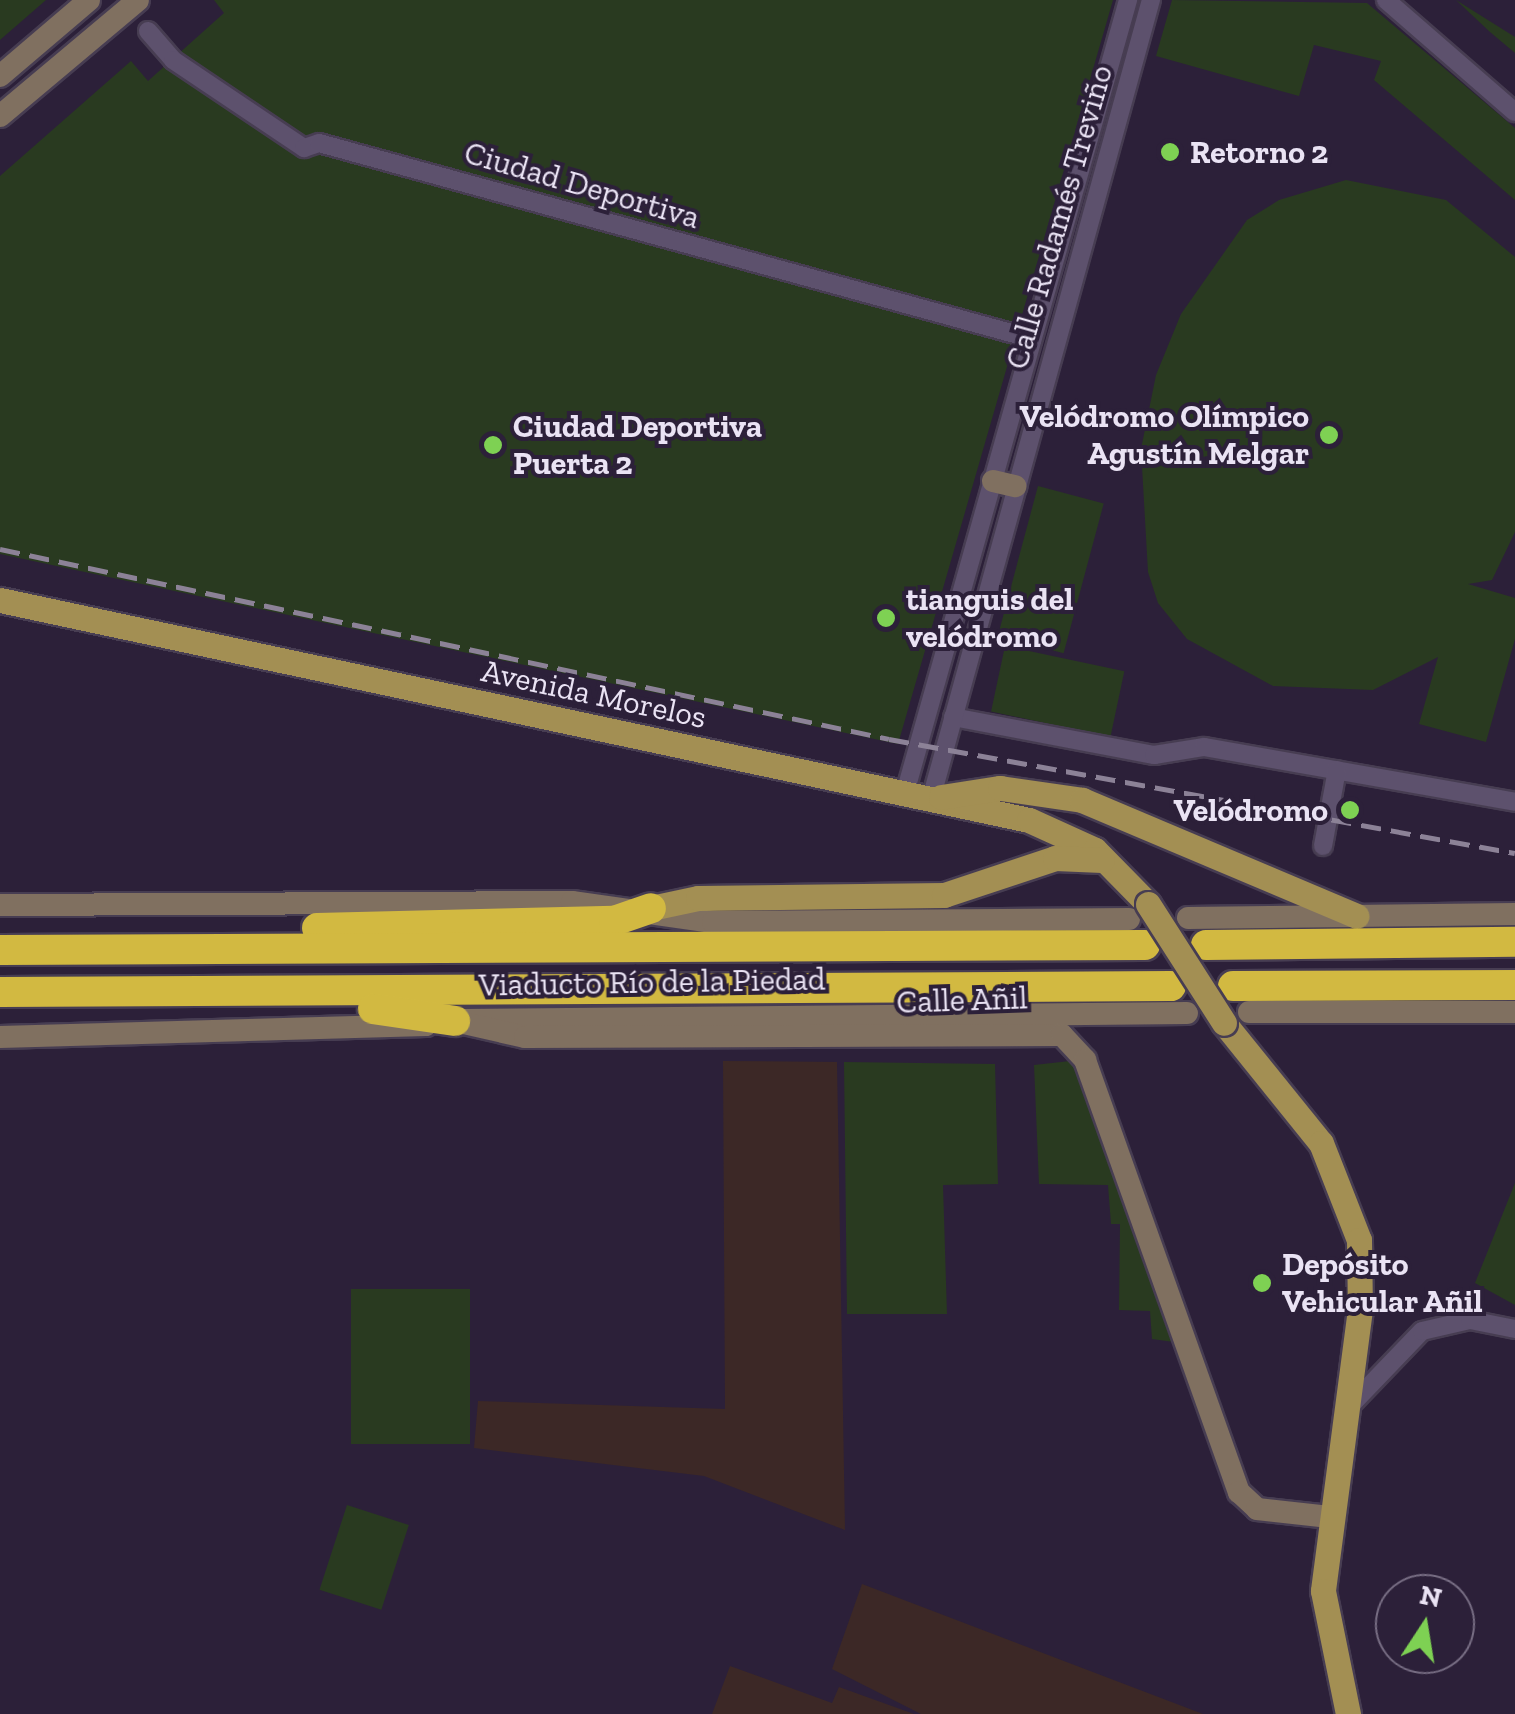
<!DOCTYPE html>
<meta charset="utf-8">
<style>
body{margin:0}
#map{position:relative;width:1515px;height:1714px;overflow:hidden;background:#2c2039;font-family:"Zilla Slab",serif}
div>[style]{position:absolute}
.industrial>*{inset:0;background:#3c2826}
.green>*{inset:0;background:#293a20;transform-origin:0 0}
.roads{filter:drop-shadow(2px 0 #473d52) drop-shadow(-2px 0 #473d52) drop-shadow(0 2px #473d52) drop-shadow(0 -2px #473d52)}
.street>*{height:18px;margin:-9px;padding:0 9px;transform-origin:9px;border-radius:9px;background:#5d516d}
.secondary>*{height:22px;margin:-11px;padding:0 11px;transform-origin:11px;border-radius:11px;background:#807060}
.primary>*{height:25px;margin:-12.5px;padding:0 12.5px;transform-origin:12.5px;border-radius:12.5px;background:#a38f53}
.highway>*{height:30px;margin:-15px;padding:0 15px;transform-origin:15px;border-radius:15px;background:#d2b941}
.rail>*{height:5px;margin-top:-2.5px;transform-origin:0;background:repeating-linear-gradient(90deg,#8c8297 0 20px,transparent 0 30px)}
.bridges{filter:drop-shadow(2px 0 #473d52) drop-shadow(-2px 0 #473d52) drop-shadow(0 2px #473d52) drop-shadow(0 -2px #473d52)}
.primary-bridge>*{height:25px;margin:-12.5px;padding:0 12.5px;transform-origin:12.5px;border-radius:12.5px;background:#a38f53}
.dots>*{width:28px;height:28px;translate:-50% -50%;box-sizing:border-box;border:5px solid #2c2039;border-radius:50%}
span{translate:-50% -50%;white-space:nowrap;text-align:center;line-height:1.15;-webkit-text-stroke:8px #2c2039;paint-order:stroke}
.poi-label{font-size:32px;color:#eae3f4;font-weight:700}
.left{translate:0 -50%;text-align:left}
.right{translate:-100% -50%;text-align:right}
.street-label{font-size:32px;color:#eae3f4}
.north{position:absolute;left:1375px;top:1574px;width:100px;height:100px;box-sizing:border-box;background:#2c2039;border:2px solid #786e84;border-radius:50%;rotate:12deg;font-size:28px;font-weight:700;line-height:40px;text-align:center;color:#eae3f4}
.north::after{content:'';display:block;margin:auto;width:35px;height:45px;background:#7ed153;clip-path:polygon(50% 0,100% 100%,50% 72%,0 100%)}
</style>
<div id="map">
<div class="industrial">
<div style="clip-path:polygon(723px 1061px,837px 1062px,845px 1530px,704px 1476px,474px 1448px,478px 1401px,725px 1409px)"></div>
<div style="clip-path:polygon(862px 1584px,1203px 1714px,921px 1714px,832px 1669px)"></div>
<div style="clip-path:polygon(730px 1666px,832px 1703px,839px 1687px,914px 1714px,712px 1714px)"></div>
</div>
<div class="green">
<div style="clip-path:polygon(0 0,46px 0,0 40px)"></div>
<div style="clip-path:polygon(214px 0,1113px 0,898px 744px,0 554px,0 176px,131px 61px,148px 81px,224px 13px)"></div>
<div style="clip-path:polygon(1172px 0,1367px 3px,1515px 128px,1515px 200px,1374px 80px,1381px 61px,1314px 45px,1299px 96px,1156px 56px)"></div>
<div style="clip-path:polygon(1456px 0,1515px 37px,1515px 53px,1490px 32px)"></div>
<div style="clip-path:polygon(1346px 180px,1446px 200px,1515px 257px,1515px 532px,1492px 580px,1468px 584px,1515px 598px,1515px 639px,1486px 742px,1419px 724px,1438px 657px,1373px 690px,1273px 686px,1187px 639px,1158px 603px,1148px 572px,1141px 449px,1156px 375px,1181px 314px,1247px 220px,1279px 200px)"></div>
<div style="left:1038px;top:486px;width:68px;height:155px;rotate:15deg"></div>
<div style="left:1005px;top:646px;width:122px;height:67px;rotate:12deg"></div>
<div style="clip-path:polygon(1079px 1060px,1181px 1343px,1152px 1339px,1150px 1311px,1119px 1310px,1120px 1224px,1111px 1224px,1108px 1185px,1039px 1184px,1034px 1065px)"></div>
<div style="clip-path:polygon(844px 1062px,995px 1064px,998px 1184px,943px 1185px,947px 1314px,847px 1314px)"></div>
<div style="clip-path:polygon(1515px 1183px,1515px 1305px,1475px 1283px)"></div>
<div style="left:470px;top:1289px;width:155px;height:119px;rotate:90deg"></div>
<div style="left:347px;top:1505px;width:65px;height:89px;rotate:18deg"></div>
</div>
<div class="roads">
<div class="street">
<div style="left:1386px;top:0;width:171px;rotate:41deg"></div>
<div style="left:148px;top:31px;width:38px;rotate:49deg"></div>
<div style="left:173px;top:60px;width:158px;rotate:33.9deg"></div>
<div style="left:304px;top:148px;width:16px;rotate:-18deg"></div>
<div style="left:319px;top:143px;width:740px;rotate:15.35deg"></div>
<div style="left:953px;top:717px;width:205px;rotate:10.7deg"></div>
<div style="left:1154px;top:755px;width:51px;rotate:-9.1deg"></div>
<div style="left:1204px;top:747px;width:316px;rotate:10deg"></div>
<div style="left:905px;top:793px;width:824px;rotate:-74.29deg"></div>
<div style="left:931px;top:799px;width:829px;rotate:-74.61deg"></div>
<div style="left:1323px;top:846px;width:77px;rotate:-79.6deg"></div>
<div style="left:1349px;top:1407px;width:105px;rotate:-46.2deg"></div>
<div style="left:1422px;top:1331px;width:49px;rotate:-12.9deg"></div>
<div style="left:1470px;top:1320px;width:46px;rotate:11.3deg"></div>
</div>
<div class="secondary">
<div style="left:0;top:76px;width:117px;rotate:-40.5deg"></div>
<div style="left:0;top:116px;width:180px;rotate:-40deg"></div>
<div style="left:993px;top:481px;width:23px;rotate:13deg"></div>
<div style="left:0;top:905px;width:572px;rotate:-0.3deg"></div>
<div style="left:572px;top:902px;width:142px;rotate:8.1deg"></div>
<div style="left:713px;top:922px;width:416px;rotate:-0.4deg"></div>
<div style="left:1188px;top:918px;width:327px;rotate:-0.7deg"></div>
<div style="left:1249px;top:1012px;width:266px"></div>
<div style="left:463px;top:1020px;width:724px;rotate:-0.55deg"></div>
<div style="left:455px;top:1021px;width:72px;rotate:12.9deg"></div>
<div style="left:525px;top:1037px;width:537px;rotate:-0.21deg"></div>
<div style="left:1062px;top:1035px;width:34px;rotate:47deg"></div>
<div style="left:1085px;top:1060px;width:459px;rotate:70.4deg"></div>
<div style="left:1239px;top:1492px;width:25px;rotate:43deg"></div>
<div style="left:1257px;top:1509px;width:73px;rotate:6.3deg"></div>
<div style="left:0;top:1037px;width:426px;rotate:-1.6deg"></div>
</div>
<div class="primary">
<div style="left:0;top:600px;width:1052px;rotate:12.07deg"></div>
<div style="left:1029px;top:820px;width:72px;rotate:24.4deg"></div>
<div style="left:1095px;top:850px;width:76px;rotate:45.5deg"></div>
<div style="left:941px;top:797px;width:60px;rotate:-8.7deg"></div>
<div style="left:1000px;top:788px;width:83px;rotate:8.3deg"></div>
<div style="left:1082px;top:800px;width:298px;rotate:22.9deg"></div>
<div style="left:651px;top:908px;width:48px;rotate:-12deg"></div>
<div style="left:698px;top:898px;width:246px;rotate:-0.7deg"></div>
<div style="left:944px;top:895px;width:117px;rotate:-18.4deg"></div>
<div style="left:1055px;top:858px;width:47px;rotate:2.4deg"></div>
<div style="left:1224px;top:1023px;width:154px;rotate:51.1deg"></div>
<div style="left:1321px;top:1143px;width:104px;rotate:68.6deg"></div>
<div style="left:1359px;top:1240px;width:69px;rotate:89.2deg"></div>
<div style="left:1360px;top:1309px;width:284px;rotate:97.5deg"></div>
<div style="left:1323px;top:1591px;width:126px;rotate:78.5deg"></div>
</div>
<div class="highway">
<div style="left:317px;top:928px;width:297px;rotate:-1.4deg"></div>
<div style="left:614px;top:921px;width:39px;rotate:-19deg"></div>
<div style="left:1206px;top:945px;width:309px;rotate:-0.6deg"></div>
<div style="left:0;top:950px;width:1145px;rotate:-0.25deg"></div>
<div style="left:1233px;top:986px;width:282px;rotate:-0.2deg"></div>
<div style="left:0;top:992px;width:1171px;rotate:-0.29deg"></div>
<div style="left:373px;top:1009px;width:83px;rotate:8.3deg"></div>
</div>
</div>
<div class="rail">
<div style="left:0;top:549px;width:909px;rotate:12.06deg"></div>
<div style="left:889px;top:739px;width:636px;rotate:10.32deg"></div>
</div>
<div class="bridges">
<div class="primary-bridge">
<div style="left:1148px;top:904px;width:141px;rotate:57.4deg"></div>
</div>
</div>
<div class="dots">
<div style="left:1170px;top:152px;background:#7ed153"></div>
<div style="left:1329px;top:435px;background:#7ed153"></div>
<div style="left:493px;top:445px;background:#7ed153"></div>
<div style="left:886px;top:618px;background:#7ed153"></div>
<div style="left:1350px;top:810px;background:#7ed153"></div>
<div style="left:1262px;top:1283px;background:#7ed153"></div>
</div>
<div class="poi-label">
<span class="left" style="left:1190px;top:152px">Retorno 2</span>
<span class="right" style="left:1309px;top:435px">Velódromo Olímpico<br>Agustín Melgar</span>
<span class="left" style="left:513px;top:445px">Ciudad Deportiva<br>Puerta 2</span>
<span class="left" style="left:906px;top:618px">tianguis del<br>velódromo</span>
<span class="right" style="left:1328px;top:810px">Velódromo</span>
<span class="left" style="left:1282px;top:1283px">Depósito<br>Vehicular Añil</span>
</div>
<div class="street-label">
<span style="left:582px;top:185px;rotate:16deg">Ciudad Deportiva</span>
<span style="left:1059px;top:217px;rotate:-74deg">Calle Radamés Treviño</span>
<span style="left:594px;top:694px;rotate:12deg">Avenida Morelos</span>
<span style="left:652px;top:982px;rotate:-1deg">Viaducto Río de la Piedad</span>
<span style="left:962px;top:1000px;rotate:-2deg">Calle Añil</span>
</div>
<div class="north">N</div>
</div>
